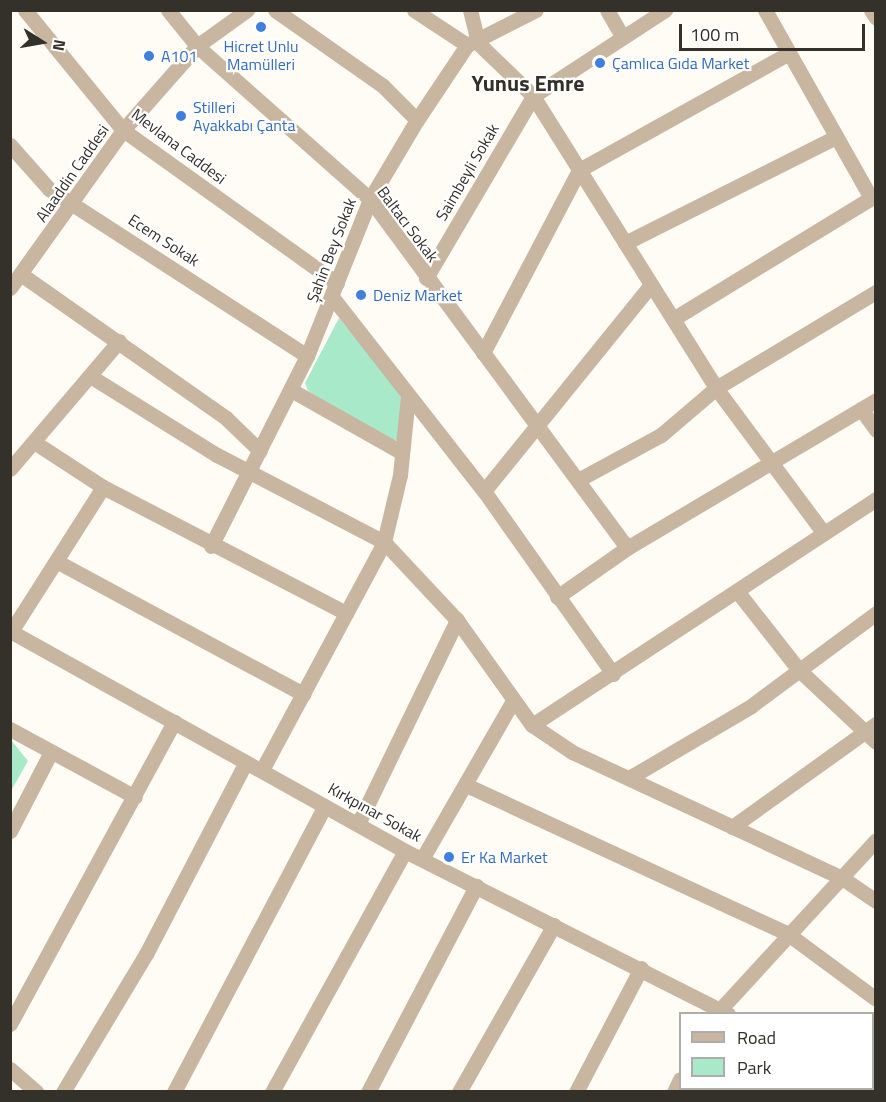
<!DOCTYPE html>
<meta charset="utf-8">
<style>
body{margin:0}
#map{position:relative;width:886px;height:1102px;overflow:hidden;background:#fffbf5;font-family:"Titillium Web",sans-serif}
div>[style]{position:absolute}
.green>*{inset:0;background:#a7e9c8}
.minor>*{height:15px;margin:-7.5px;padding:0 7.5px;transform-origin:7.5px;border-radius:7.5px;background:#c8b6a0}
.dots>*{width:16px;height:16px;translate:-50% -50%;box-sizing:border-box;border:3px solid #fff;border-radius:50%}
span{translate:-50% -50%;white-space:nowrap;text-align:center;line-height:1.15;-webkit-text-stroke:4.5px #fff;paint-order:stroke}
.shop-label{font-size:16px;color:#366cbe}
.left{translate:0 -50%;text-align:left}
.street-label{font-size:16px;color:#34312b}
.district-label{font-size:22px;color:#34312b;font-weight:700}
.frame{position:absolute;inset:0;border:12px solid #34312b;pointer-events:none}
.legend{position:absolute;left:679px;top:1012px;width:195px;height:78px;box-sizing:border-box;background:#fff;border:2px solid #aeadaa;margin:0;padding:8px 10px;list-style:none;font-size:18px;color:#34312b}
.legend li{display:flex;align-items:center;gap:12px;height:30px}
.legend b{width:30px;border:2px solid #aeadaa}
.north{position:absolute;left:12px;top:12px;width:60px;height:60px;-webkit-text-stroke:4px #fff;paint-order:stroke;rotate:101deg;font-size:16px;font-weight:700;line-height:24px;text-align:center;color:#34312b}
.north::after{content:'';display:block;margin:auto;width:21px;height:27px;background:#34312b;clip-path:polygon(50% 0,100% 100%,50% 72%,0 100%)}
.scale{position:absolute;left:679px;top:24px;width:186px;height:27px;box-sizing:border-box;border:3px solid #34312b;border-top:0;padding-left:8px;font-size:18px;line-height:21px;white-space:nowrap;color:#34312b;-webkit-text-stroke:4px #fff;paint-order:stroke}
</style>
<div id="map">
<div class="green">
<div style="clip-path:polygon(339px 318px,403px 396px,399px 439px,391px 443px,308px 391px,305px 383px)"></div>
<div style="clip-path:polygon(11px 740px,28px 761px,11px 791px)"></div>
</div>
<div class="minor">
<div style="left:25px;top:10px;width:155px;rotate:50.8deg"></div>
<div style="left:123px;top:130px;width:263px;rotate:35.6deg"></div>
<div style="left:168px;top:10px;width:46px;rotate:51.1deg"></div>
<div style="left:197px;top:46px;width:231px;rotate:41.5deg"></div>
<div style="left:370px;top:199px;width:433px;rotate:53.6deg"></div>
<div style="left:275px;top:10px;width:132px;rotate:35.1deg"></div>
<div style="left:383px;top:86px;width:48px;rotate:45deg"></div>
<div style="left:414px;top:10px;width:64px;rotate:33.4deg"></div>
<div style="left:470px;top:10px;width:34px;rotate:76deg"></div>
<div style="left:478px;top:43px;width:76px;rotate:43.9deg"></div>
<div style="left:533px;top:96px;width:345px;rotate:57.9deg"></div>
<div style="left:716px;top:388px;width:179px;rotate:53.4deg"></div>
<div style="left:607px;top:10px;width:30px;rotate:60deg"></div>
<div style="left:765px;top:10px;width:216px;rotate:60.6deg"></div>
<div style="left:871px;top:10px;width:9px;rotate:58deg"></div>
<div style="left:10px;top:145px;width:59px;rotate:48.4deg"></div>
<div style="left:49px;top:189px;width:307px;rotate:32.9deg"></div>
<div style="left:625px;top:243px;width:236px;rotate:-26.7deg"></div>
<div style="left:22px;top:275px;width:249px;rotate:35deg"></div>
<div style="left:226px;top:418px;width:47px;rotate:44.1deg"></div>
<div style="left:426px;top:278px;width:211px;rotate:-59.5deg"></div>
<div style="left:533px;top:96px;width:158px;rotate:-33.1deg"></div>
<div style="left:10px;top:288px;width:194px;rotate:-54.4deg"></div>
<div style="left:123px;top:130px;width:112px;rotate:-48.6deg"></div>
<div style="left:197px;top:46px;width:62px;rotate:-35.8deg"></div>
<div style="left:333px;top:298px;width:245px;rotate:52deg"></div>
<div style="left:484px;top:491px;width:224px;rotate:54.8deg"></div>
<div style="left:673px;top:319px;width:238px;rotate:-31.4deg"></div>
<div style="left:483px;top:353px;width:207px;rotate:-62.3deg"></div>
<div style="left:579px;top:170px;width:240px;rotate:-29.1deg"></div>
<div style="left:90px;top:376px;width:150px;rotate:31.9deg"></div>
<div style="left:217px;top:455px;width:188px;rotate:27.5deg"></div>
<div style="left:384px;top:542px;width:107px;rotate:46.9deg"></div>
<div style="left:457px;top:620px;width:129px;rotate:54.5deg"></div>
<div style="left:532px;top:725px;width:48px;rotate:34deg"></div>
<div style="left:572px;top:752px;width:298px;rotate:25deg"></div>
<div style="left:842px;top:878px;width:41px;rotate:34.1deg"></div>
<div style="left:291px;top:390px;width:126px;rotate:29.4deg"></div>
<div style="left:861px;top:409px;width:26px;rotate:54deg"></div>
<div style="left:34px;top:442px;width:82px;rotate:33.1deg"></div>
<div style="left:103px;top:487px;width:274px;rotate:27.4deg"></div>
<div style="left:10px;top:469px;width:168px;rotate:-49.6deg"></div>
<div style="left:578px;top:480px;width:94px;rotate:-28.5deg"></div>
<div style="left:661px;top:435px;width:72px;rotate:-40.5deg"></div>
<div style="left:716px;top:388px;width:187px;rotate:-31deg"></div>
<div style="left:484px;top:491px;width:265px;rotate:-51deg"></div>
<div style="left:211px;top:546px;width:213px;rotate:-63.2deg"></div>
<div style="left:307px;top:356px;width:169px;rotate:-68.1deg"></div>
<div style="left:370px;top:199px;width:92px;rotate:-59.3deg"></div>
<div style="left:417px;top:120px;width:90px;rotate:-56.3deg"></div>
<div style="left:467px;top:45px;width:77px;rotate:-26.9deg"></div>
<div style="left:56px;top:561px;width:281px;rotate:28.3deg"></div>
<div style="left:737px;top:591px;width:100px;rotate:51.9deg"></div>
<div style="left:799px;top:670px;width:105px;rotate:43.1deg"></div>
<div style="left:557px;top:597px;width:85px;rotate:-35deg"></div>
<div style="left:627px;top:548px;width:290px;rotate:-30.7deg"></div>
<div style="left:10px;top:631px;width:452px;rotate:29.1deg"></div>
<div style="left:405px;top:851px;width:362px;rotate:26.8deg"></div>
<div style="left:10px;top:633px;width:173px;rotate:-57.5deg"></div>
<div style="left:532px;top:725px;width:412px;rotate:-33.3deg"></div>
<div style="left:10px;top:729px;width:142px;rotate:28.5deg"></div>
<div style="left:262px;top:770px;width:259px;rotate:-61.8deg"></div>
<div style="left:384px;top:542px;width:69px;rotate:-76.6deg"></div>
<div style="left:400px;top:475px;width:79px;rotate:-84.2deg"></div>
<div style="left:629px;top:778px;width:142px;rotate:-30.5deg"></div>
<div style="left:751px;top:706px;width:156px;rotate:-36.6deg"></div>
<div style="left:466px;top:785px;width:355px;rotate:24.8deg"></div>
<div style="left:788px;top:934px;width:109px;rotate:36.5deg"></div>
<div style="left:358px;top:824px;width:227px;rotate:-64.1deg"></div>
<div style="left:732px;top:827px;width:177px;rotate:-35.6deg"></div>
<div style="left:10px;top:831px;width:89px;rotate:-62.6deg"></div>
<div style="left:422px;top:859px;width:182px;rotate:-60.1deg"></div>
<div style="left:716px;top:1014px;width:236px;rotate:-47.4deg"></div>
<div style="left:10px;top:1024px;width:344px;rotate:-61.5deg"></div>
<div style="left:10px;top:1069px;width:35px;rotate:41deg"></div>
<div style="left:823px;top:1088px;width:5px;rotate:53deg"></div>
<div style="left:63px;top:1092px;width:161px;rotate:-59deg"></div>
<div style="left:146px;top:954px;width:216px;rotate:-62.5deg"></div>
<div style="left:174px;top:1092px;width:323px;rotate:-62.2deg"></div>
<div style="left:272px;top:1092px;width:275px;rotate:-61.1deg"></div>
<div style="left:368px;top:1092px;width:233px;rotate:-62.3deg"></div>
<div style="left:459px;top:1092px;width:192px;rotate:-60.4deg"></div>
<div style="left:576px;top:1092px;width:140px;rotate:-62.3deg"></div>
<div style="left:674px;top:1092px;width:14px;rotate:-65deg"></div>
</div>
<div class="dots">
<div style="left:261px;top:27px;background:#3f7fe0"></div>
<div style="left:149px;top:56px;background:#3f7fe0"></div>
<div style="left:600px;top:63px;background:#3f7fe0"></div>
<div style="left:181px;top:116px;background:#3f7fe0"></div>
<div style="left:361px;top:295px;background:#3f7fe0"></div>
<div style="left:449px;top:857px;background:#3f7fe0"></div>
</div>
<div class="shop-label">
<span style="left:261px;top:55px">Hicret Unlu<br>Mamülleri</span>
<span class="left" style="left:161px;top:56px">A101</span>
<span class="left" style="left:612px;top:63px">Çamlıca Gıda Market</span>
<span class="left" style="left:193px;top:116px">Stilleri<br>Ayakkabı Çanta</span>
<span class="left" style="left:373px;top:295px">Deniz Market</span>
<span class="left" style="left:461px;top:857px">Er Ka Market</span>
</div>
<div class="street-label">
<span style="left:179px;top:146px;rotate:37deg">Mevlana Caddesi</span>
<span style="left:467px;top:172px;rotate:-60deg">Saimbeyli Sokak</span>
<span style="left:72px;top:173px;rotate:-55deg">Alaaddin Caddesi</span>
<span style="left:408px;top:224px;rotate:53deg">Baltacı Sokak</span>
<span style="left:164px;top:240px;rotate:33deg">Ecem Sokak</span>
<span style="left:331px;top:250px;rotate:-69deg">Şahin Bey Sokak</span>
<span style="left:375px;top:812px;rotate:29deg">Kırkpınar Sokak</span>
</div>
<div class="district-label">
<span style="left:528px;top:84px">Yunus Emre</span>
</div>
<div class="frame"></div>
<ul class="legend">
<li><b style="height:8px;background:#c8b6a0"></b>Road</li>
<li><b style="height:16px;background:#a7e9c8"></b>Park</li>
</ul>
<div class="north">N</div>
<div class="scale">100 m</div>
</div>
